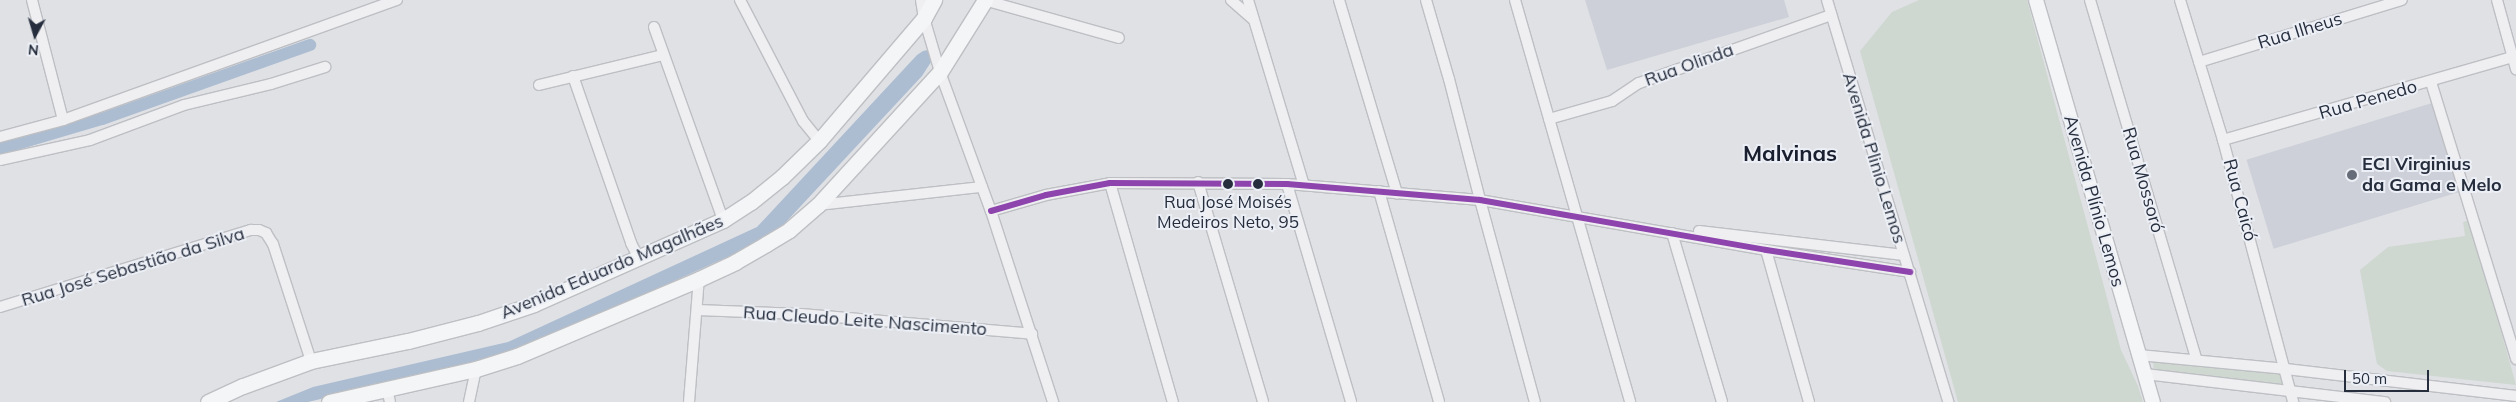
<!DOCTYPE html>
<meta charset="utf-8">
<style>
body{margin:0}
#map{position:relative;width:2516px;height:402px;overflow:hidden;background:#dfe1e5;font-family:Mulish,sans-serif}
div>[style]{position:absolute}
.built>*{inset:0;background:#cdd0d8;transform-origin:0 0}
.green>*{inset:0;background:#cfd8d0}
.water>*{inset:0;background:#acbcd1}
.canal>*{height:12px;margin:-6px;padding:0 6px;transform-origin:6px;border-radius:6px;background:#acbcd1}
.roads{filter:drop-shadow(1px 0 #bdbfc3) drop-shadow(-1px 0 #bdbfc3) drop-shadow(0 1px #bdbfc3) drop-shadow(0 -1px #bdbfc3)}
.minor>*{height:10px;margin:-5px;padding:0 5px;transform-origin:5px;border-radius:5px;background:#efeff2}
.secondary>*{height:14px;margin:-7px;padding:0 7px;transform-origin:7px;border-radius:7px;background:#f3f5f6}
.primary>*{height:15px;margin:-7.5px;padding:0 7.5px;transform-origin:7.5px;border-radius:7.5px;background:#f3f5f6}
.bus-1>*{height:6px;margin:-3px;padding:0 3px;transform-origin:3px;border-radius:3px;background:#8e44ad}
.dots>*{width:14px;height:14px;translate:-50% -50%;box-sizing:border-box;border:2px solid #eceff5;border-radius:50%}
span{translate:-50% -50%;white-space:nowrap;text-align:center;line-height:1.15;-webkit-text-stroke:4px #eceff5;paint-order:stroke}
.bus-label{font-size:17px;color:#262e3e}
.street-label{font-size:18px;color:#262e3e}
.poi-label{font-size:18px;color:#262e3e;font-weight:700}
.left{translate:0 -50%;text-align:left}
.district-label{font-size:22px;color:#191f2f;font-weight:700}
.north{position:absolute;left:10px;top:10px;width:50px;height:50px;-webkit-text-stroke:4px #eceff5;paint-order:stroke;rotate:186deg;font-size:14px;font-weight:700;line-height:20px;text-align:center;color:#262e3e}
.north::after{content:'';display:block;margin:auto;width:18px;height:22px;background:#262e3e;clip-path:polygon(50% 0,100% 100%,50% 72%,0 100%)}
.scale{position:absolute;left:2344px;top:370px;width:85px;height:22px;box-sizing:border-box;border:2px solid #262e3e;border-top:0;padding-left:6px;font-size:15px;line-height:18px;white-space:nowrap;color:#262e3e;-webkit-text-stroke:4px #eceff5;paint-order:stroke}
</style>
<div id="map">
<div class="built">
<div style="clip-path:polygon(1585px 0,1784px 0,1789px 17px,1607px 70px)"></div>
<div style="left:2432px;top:103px;width:93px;height:194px;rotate:73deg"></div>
</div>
<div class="green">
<div style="clip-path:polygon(1919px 0,2027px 0,2121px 350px,2138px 386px,2143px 402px,1958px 402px,1860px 51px,1892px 12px)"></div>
<div style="clip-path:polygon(2470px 220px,2516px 385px,2387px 371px,2377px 364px,2360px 270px,2388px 247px,2465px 236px,2463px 222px)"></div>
<div style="clip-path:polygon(2153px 361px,2280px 372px,2285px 387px,2154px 372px)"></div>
</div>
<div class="water">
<div style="clip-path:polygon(932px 49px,933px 59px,922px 76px,772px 237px,516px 352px,308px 402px,276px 402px,313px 387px,508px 342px,757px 227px,917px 55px,923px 51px)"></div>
</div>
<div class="canal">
<div style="left:0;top:149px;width:106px;rotate:-16.4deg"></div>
<div style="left:102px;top:119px;width:221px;rotate:-19.6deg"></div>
</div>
<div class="roads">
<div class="minor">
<div style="left:32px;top:0;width:124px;rotate:75.5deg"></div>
<div style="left:740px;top:0;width:136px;rotate:62.5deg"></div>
<div style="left:803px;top:121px;width:26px;rotate:51deg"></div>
<div style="left:921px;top:0;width:18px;rotate:81deg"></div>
<div style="left:924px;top:18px;width:56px;rotate:73.5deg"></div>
<div style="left:940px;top:72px;width:148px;rotate:69.9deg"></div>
<div style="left:991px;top:211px;width:201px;rotate:72deg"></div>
<div style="left:984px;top:0;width:140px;rotate:15.7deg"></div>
<div style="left:1231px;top:0;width:28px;rotate:41deg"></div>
<div style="left:1248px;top:0;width:193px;rotate:73.2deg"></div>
<div style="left:1339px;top:0;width:202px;rotate:73.3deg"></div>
<div style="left:1426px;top:0;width:82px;rotate:73.8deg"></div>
<div style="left:1449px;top:79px;width:125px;rotate:75.6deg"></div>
<div style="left:1480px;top:200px;width:209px;rotate:74.8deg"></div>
<div style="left:1515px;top:0;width:418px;rotate:74deg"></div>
<div style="left:1827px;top:0;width:420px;rotate:73.2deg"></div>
<div style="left:2090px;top:0;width:374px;rotate:73.5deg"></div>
<div style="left:2180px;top:0;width:146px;rotate:72.9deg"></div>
<div style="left:2223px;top:140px;width:271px;rotate:75deg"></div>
<div style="left:2497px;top:0;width:72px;rotate:74.6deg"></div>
<div style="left:654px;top:27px;width:205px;rotate:70.3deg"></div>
<div style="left:2199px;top:62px;width:212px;rotate:-17deg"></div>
<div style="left:573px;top:76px;width:177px;rotate:70.8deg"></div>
<div style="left:631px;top:243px;width:18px;rotate:63deg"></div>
<div style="left:2431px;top:82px;width:290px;rotate:72.9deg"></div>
<div style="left:539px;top:85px;width:128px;rotate:-13.6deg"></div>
<div style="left:1549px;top:119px;width:66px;rotate:-15.9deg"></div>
<div style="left:1612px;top:101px;width:32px;rotate:-34deg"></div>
<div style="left:1639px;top:83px;width:204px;rotate:-19.5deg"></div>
<div style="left:0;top:137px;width:65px;rotate:-15.1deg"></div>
<div style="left:63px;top:120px;width:355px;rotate:-19.8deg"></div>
<div style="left:2223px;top:140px;width:302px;rotate:-16deg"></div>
<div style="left:0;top:160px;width:92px;rotate:-12.5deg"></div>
<div style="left:90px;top:140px;width:100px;rotate:-20.4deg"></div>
<div style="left:184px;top:105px;width:89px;rotate:-13.6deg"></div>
<div style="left:271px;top:84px;width:57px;rotate:-17.5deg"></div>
<div style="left:1198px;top:182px;width:229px;rotate:73.5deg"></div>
<div style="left:1110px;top:183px;width:228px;rotate:74deg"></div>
<div style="left:1287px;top:184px;width:227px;rotate:73.6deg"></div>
<div style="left:1379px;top:191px;width:219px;rotate:74.1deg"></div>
<div style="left:818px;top:205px;width:165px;rotate:-6.3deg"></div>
<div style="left:991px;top:211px;width:57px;rotate:-16.2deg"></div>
<div style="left:1046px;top:195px;width:65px;rotate:-10.6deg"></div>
<div style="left:1110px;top:183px;width:177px;rotate:0.3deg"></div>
<div style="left:1287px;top:184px;width:194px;rotate:4.7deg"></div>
<div style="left:1480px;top:200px;width:290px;rotate:9.9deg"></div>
<div style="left:1766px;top:250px;width:146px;rotate:8.7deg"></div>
<div style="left:1699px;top:231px;width:206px;rotate:6.7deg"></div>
<div style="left:1672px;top:233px;width:176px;rotate:73.5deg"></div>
<div style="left:1766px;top:250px;width:158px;rotate:74.2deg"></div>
<div style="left:0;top:307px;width:263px;rotate:-17.1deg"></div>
<div style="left:251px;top:230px;width:8px"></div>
<div style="left:259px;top:230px;width:8px;rotate:23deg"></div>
<div style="left:266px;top:233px;width:13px;rotate:58deg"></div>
<div style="left:273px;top:244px;width:123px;rotate:72deg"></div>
<div style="left:697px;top:310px;width:104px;rotate:2.2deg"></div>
<div style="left:801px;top:314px;width:232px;rotate:4.9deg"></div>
<div style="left:2139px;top:355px;width:148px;rotate:5.4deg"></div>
<div style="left:2286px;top:369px;width:232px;rotate:6.7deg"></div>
<div style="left:2145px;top:374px;width:242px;rotate:6.7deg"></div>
<div style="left:387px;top:389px;width:13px;rotate:77deg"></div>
<div style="left:469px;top:402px;width:34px;rotate:-78deg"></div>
<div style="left:689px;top:402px;width:123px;rotate:-85.4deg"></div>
</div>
<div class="secondary">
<div style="left:2036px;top:0;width:419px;rotate:73.8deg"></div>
</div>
<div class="primary">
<div style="left:208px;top:402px;width:38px;rotate:-25deg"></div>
<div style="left:243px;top:386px;width:72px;rotate:-20.2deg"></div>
<div style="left:311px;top:361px;width:99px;rotate:-11.7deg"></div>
<div style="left:408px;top:341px;width:72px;rotate:-14.4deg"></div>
<div style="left:478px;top:323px;width:59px;rotate:-18.7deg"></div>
<div style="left:534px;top:304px;width:207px;rotate:-24deg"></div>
<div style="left:723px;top:220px;width:33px;rotate:-33deg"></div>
<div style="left:751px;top:202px;width:40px;rotate:-39deg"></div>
<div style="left:782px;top:177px;width:52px;rotate:-44.2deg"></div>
<div style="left:819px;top:141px;width:162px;rotate:-49.5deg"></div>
<div style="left:924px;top:18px;width:21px;rotate:-61deg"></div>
<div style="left:329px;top:402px;width:151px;rotate:-12.7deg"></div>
<div style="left:476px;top:369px;width:43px;rotate:-17.6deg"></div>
<div style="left:517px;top:356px;width:198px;rotate:-22.9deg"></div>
<div style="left:699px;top:279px;width:40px;rotate:-25deg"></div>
<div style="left:735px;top:262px;width:36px;rotate:-30deg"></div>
<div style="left:766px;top:244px;width:27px;rotate:-31deg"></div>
<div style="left:789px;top:230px;width:38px;rotate:-41deg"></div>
<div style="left:818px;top:205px;width:180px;rotate:-47.5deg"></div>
<div style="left:940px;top:72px;width:85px;rotate:-58deg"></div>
</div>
</div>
<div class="bus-1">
<div style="left:991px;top:211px;width:57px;rotate:-16.2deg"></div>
<div style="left:1046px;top:195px;width:65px;rotate:-10.6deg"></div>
<div style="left:1110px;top:183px;width:177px;rotate:0.3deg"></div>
<div style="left:1287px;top:184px;width:194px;rotate:4.7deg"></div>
<div style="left:1480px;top:200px;width:290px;rotate:9.9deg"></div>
<div style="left:1766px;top:250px;width:146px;rotate:8.7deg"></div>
</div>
<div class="dots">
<div style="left:2352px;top:175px;background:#676d78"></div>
<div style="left:1228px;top:184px;background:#262e3e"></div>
<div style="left:1258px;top:184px;background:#262e3e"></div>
</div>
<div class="bus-label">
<span style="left:1228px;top:212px">Rua José Moisés<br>Medeiros Neto, 95</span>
</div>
<div class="street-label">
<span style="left:2300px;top:31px;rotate:-17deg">Rua Ilheus</span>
<span style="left:1689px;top:65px;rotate:-20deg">Rua Olinda</span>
<span style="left:2368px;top:100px;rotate:-16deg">Rua Penedo</span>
<span style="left:1874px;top:158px;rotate:73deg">Avenida Plinio Lemos</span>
<span style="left:2143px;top:180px;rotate:74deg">Rua Mossoró</span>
<span style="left:2240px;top:200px;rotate:75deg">Rua Caicó</span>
<span style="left:2094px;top:201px;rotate:74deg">Avenida Plínio Lemos</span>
<span style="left:133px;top:267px;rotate:-17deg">Rua José Sebastião da Silva</span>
<span style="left:612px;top:267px;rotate:-23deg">Avenida Eduardo Magalhães</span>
<span style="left:865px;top:321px;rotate:4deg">Rua Cleudo Leite Nascimento</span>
</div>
<div class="poi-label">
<span class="left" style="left:2362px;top:175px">ECI Virginius<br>da Gama e Melo</span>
</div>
<div class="district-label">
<span style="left:1790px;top:154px">Malvinas</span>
</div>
<div class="north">N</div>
<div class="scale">50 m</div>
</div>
